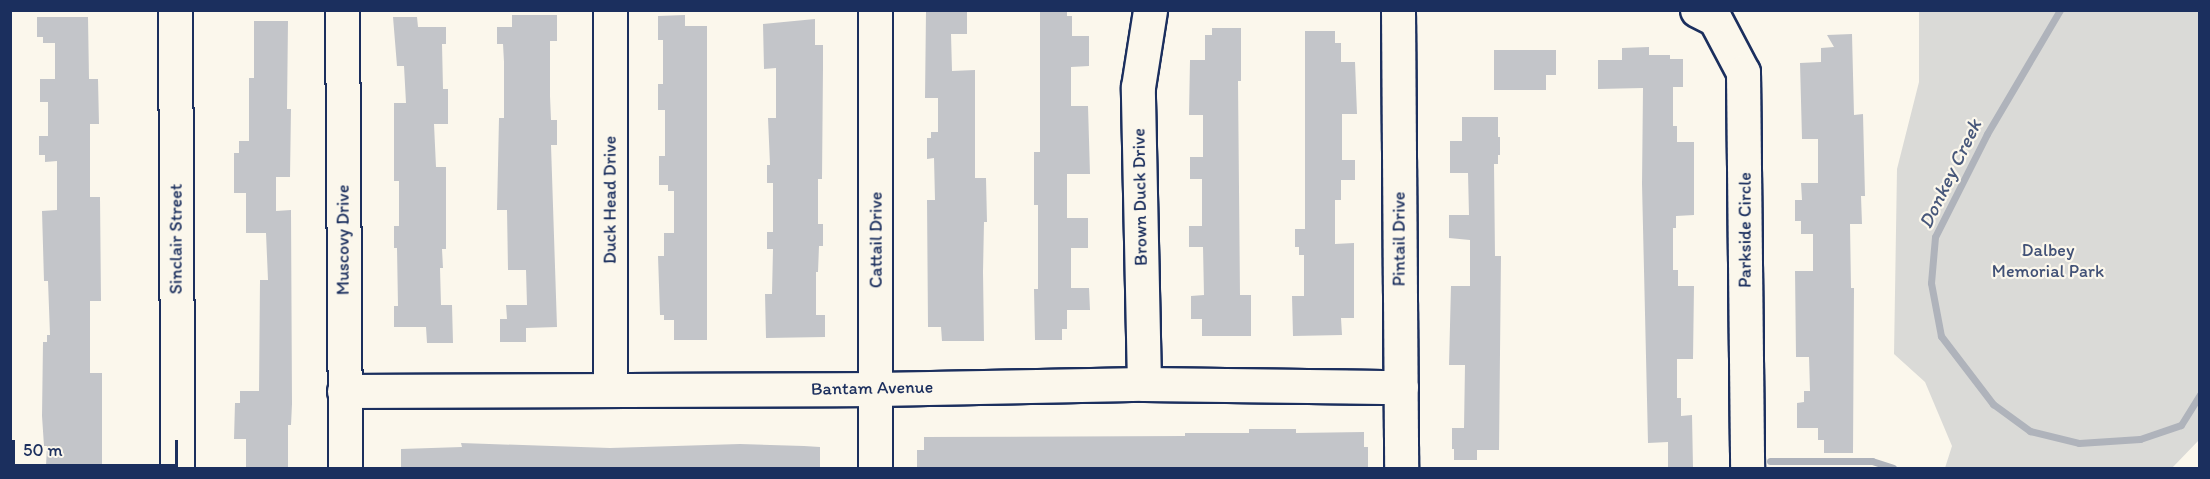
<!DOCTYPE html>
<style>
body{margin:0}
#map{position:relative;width:2210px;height:479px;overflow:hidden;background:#fbf7ec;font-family:Itim,sans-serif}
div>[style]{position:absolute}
.green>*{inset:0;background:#dadad7}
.stream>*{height:7px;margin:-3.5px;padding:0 3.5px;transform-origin:3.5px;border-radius:3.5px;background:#afb3bb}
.building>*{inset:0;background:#c3c5c9}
.roads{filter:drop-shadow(2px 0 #1b2f5e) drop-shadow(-2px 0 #1b2f5e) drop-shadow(0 2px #1b2f5e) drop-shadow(0 -2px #1b2f5e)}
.minor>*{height:33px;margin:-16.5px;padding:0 16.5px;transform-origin:16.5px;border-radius:16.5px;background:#fbf7ec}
span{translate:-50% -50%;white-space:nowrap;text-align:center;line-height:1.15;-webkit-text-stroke:4.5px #fbf7ec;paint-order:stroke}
.street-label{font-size:18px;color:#1b2f5e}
.park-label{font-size:18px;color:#415176}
.water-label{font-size:20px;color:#47577a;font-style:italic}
.frame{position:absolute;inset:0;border:12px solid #1b2f5e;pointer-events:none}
.scale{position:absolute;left:12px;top:440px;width:166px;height:27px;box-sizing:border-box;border:3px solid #1b2f5e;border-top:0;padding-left:8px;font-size:18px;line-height:21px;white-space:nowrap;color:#1b2f5e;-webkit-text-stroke:4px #fbf7ec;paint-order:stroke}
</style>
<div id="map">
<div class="green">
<div style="clip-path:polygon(1919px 11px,2199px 11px,2199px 440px,2172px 468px,1945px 468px,1952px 446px,1925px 382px,1894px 354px,1897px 169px,1919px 82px)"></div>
</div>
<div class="stream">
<div style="left:2060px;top:10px;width:144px;rotate:120.5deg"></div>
<div style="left:1987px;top:134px;width:115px;rotate:116.8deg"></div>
<div style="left:1935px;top:237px;width:46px;rotate:95deg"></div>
<div style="left:1931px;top:283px;width:54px;rotate:79.3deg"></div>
<div style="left:1941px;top:336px;width:86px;rotate:52.6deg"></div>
<div style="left:1993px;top:404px;width:46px;rotate:36.1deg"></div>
<div style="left:2030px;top:431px;width:50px;rotate:13.8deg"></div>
<div style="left:2079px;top:443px;width:61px;rotate:-3.8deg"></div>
<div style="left:2140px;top:439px;width:43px;rotate:-18.9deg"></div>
<div style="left:2181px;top:425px;width:36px;rotate:-58deg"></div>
<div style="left:1770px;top:461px;width:102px"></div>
<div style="left:1872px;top:461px;width:22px;rotate:18deg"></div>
</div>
<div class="building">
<div style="clip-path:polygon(967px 10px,967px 34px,951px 34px,952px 71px,975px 70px,975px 178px,986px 178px,987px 222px,984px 222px,983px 272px,984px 341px,942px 341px,941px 327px,928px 327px,927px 200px,935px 200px,934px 158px,927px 159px,927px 138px,931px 138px,931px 132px,938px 132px,938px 98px,925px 98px,926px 11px)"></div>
<div style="clip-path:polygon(1040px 10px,1067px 10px,1067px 16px,1072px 16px,1072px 36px,1089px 36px,1089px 66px,1071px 67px,1071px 106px,1088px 106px,1090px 174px,1067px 174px,1067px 218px,1088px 218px,1088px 248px,1071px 248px,1071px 288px,1089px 288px,1090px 310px,1067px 310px,1067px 329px,1062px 329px,1062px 340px,1035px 340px,1034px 289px,1038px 289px,1038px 205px,1034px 205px,1034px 152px,1040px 152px)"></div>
<div style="clip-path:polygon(512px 15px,557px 15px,557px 41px,550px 41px,550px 96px,551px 120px,557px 120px,557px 145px,551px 145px,557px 327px,526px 328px,526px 342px,500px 342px,500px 319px,507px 319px,506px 305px,527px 305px,526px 270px,508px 270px,507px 210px,497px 210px,499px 118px,504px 118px,504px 62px,503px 44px,497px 44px,497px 27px,512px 27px)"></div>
<div style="clip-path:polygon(685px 15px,685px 26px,707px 26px,707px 340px,674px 340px,674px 320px,664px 320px,664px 315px,660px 315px,658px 256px,664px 256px,664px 233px,674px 233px,674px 191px,668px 191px,668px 185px,659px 185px,659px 156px,665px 156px,665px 110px,658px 110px,658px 84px,663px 84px,663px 40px,658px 40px,658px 16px)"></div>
<div style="clip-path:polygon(37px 17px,88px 17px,89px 79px,98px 79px,99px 124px,90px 124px,90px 197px,100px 197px,101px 301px,90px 301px,90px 373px,102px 373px,102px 468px,46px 466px,47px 446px,44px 446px,42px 416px,43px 342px,47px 342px,47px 335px,50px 335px,48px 281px,44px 281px,42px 211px,57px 210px,57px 161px,45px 162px,45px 155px,39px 155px,39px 136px,48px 136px,48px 102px,40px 102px,40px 79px,55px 79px,55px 43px,43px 43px,43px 37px,37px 37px)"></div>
<div style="clip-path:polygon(393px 17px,417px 17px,418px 27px,446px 27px,446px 44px,442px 44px,443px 89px,448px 89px,448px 124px,434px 124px,436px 167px,446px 167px,446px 249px,442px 249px,443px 268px,440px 268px,441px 305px,452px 305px,453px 343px,427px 343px,426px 327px,394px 327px,394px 306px,398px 306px,397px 248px,394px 248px,394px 226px,399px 226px,399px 181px,394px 181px,394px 103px,406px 103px,404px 66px,397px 66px)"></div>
<div style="clip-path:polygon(815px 19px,815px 45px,823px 45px,823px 68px,822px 179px,818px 179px,818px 224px,823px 224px,823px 246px,819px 246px,818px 272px,816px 272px,816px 315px,825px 315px,825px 337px,766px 338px,765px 294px,772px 294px,773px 249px,767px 249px,767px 232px,773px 232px,773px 183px,767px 183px,767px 165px,770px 165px,768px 118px,776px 118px,776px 68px,764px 69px,763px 24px)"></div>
<div style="clip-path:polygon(254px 21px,288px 21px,287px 109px,291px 109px,290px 177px,276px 177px,276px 211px,291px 210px,292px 404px,291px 425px,288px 425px,288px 468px,246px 468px,246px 439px,234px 439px,235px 403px,240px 403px,240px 391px,259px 391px,260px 280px,268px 280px,266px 233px,246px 233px,246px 193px,234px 193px,234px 153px,239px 153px,239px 141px,249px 141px,249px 78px,254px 78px)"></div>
<div style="clip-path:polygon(1212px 28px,1241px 28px,1241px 81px,1238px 81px,1240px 295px,1251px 295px,1251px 336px,1202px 336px,1202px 319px,1191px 319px,1191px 296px,1204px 295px,1203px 247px,1189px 247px,1189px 226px,1202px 226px,1202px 179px,1190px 179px,1190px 157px,1203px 157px,1203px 115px,1189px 115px,1190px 60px,1205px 60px,1205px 35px,1212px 35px)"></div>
<div style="clip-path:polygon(1305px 31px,1335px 31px,1335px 43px,1341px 43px,1341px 62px,1355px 62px,1357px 114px,1342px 114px,1342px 160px,1355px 160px,1355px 180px,1341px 180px,1341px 200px,1335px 200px,1335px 244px,1354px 243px,1354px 318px,1341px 318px,1342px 335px,1293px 336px,1292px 296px,1304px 296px,1304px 255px,1299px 255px,1299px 247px,1295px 247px,1295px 229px,1305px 229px)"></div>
<div style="clip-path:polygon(1852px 34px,1854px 115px,1863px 114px,1865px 196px,1861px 196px,1862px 224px,1850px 224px,1851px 288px,1854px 288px,1853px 453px,1824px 453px,1824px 440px,1818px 440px,1818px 428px,1797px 428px,1797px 403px,1804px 402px,1804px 391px,1810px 391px,1809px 357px,1796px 357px,1795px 271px,1813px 271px,1813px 234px,1801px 234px,1801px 221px,1795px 221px,1795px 200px,1802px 200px,1801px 183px,1818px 183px,1818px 139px,1802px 139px,1800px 63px,1821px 62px,1821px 48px,1834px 47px,1827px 35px)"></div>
<div style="clip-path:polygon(1649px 47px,1649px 55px,1670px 55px,1670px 59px,1683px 59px,1683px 87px,1673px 87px,1673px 126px,1677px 126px,1677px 142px,1694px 142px,1694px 215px,1676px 216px,1676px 228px,1673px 228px,1673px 270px,1678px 270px,1678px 286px,1694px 286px,1693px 359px,1677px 359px,1677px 398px,1681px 398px,1681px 416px,1692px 415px,1693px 468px,1668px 468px,1668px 442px,1648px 443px,1642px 184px,1643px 88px,1598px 89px,1598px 60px,1622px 60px,1622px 48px)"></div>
<div style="clip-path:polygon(1494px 50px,1556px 50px,1556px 75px,1546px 75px,1546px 90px,1494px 90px)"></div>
<div style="clip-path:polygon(1462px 117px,1498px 117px,1498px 137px,1500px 137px,1500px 155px,1498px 155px,1498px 164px,1494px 164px,1495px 256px,1501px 256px,1499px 450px,1477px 450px,1477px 460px,1454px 460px,1454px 449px,1452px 449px,1452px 428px,1464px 428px,1465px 365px,1449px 365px,1451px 286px,1470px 286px,1470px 240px,1449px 238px,1449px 215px,1469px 215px,1468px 173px,1450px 173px,1450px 141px,1462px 141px)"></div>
<div style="clip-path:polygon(1249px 429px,1296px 429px,1296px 433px,1364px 432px,1364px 447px,1368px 447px,1368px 468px,917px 468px,917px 450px,924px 450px,924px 437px,1185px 436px,1185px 433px,1249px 433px)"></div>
<div style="clip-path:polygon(461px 443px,610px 448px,740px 444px,804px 446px,820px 447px,820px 468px,401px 468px,401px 449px,462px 447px)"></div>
</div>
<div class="roads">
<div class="minor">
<div style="left:175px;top:10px;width:458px;rotate:89.7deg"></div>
<div style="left:342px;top:10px;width:458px;rotate:89.6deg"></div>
<div style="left:610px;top:10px;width:379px;rotate:90deg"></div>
<div style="left:875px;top:10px;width:458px;rotate:90deg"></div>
<div style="left:1398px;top:10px;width:458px;rotate:89.6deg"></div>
<div style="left:1697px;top:10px;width:20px;rotate:27deg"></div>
<div style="left:1715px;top:19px;width:60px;rotate:62.2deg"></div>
<div style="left:1743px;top:72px;width:396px;rotate:89.4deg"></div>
<div style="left:1144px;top:384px;width:297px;rotate:-91.2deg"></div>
<div style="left:1138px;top:87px;width:78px;rotate:-81.1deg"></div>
<div style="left:344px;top:391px;width:533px;rotate:-0.21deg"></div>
<div style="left:877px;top:389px;width:267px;rotate:-1.1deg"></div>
<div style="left:1144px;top:384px;width:257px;rotate:0.7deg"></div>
</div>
</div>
<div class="street-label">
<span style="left:1140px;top:197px;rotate:-91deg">Brown Duck Drive</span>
<span style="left:610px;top:200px;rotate:-90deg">Duck Head Drive</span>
<span style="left:1745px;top:230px;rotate:-90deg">Parkside Circle</span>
<span style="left:176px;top:239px;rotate:-90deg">Sinclair Street</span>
<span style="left:1399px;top:239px;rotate:-90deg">Pintail Drive</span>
<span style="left:343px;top:240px;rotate:-90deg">Muscovy Drive</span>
<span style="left:876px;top:240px;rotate:-90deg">Cattail Drive</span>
<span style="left:872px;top:388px;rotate:-1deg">Bantam Avenue</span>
</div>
<div class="park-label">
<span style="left:2048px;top:261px">Dalbey<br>Memorial Park</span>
</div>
<div class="water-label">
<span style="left:1950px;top:174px;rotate:-64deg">Donkey Creek</span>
</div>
<div class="frame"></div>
<div class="scale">50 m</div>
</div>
